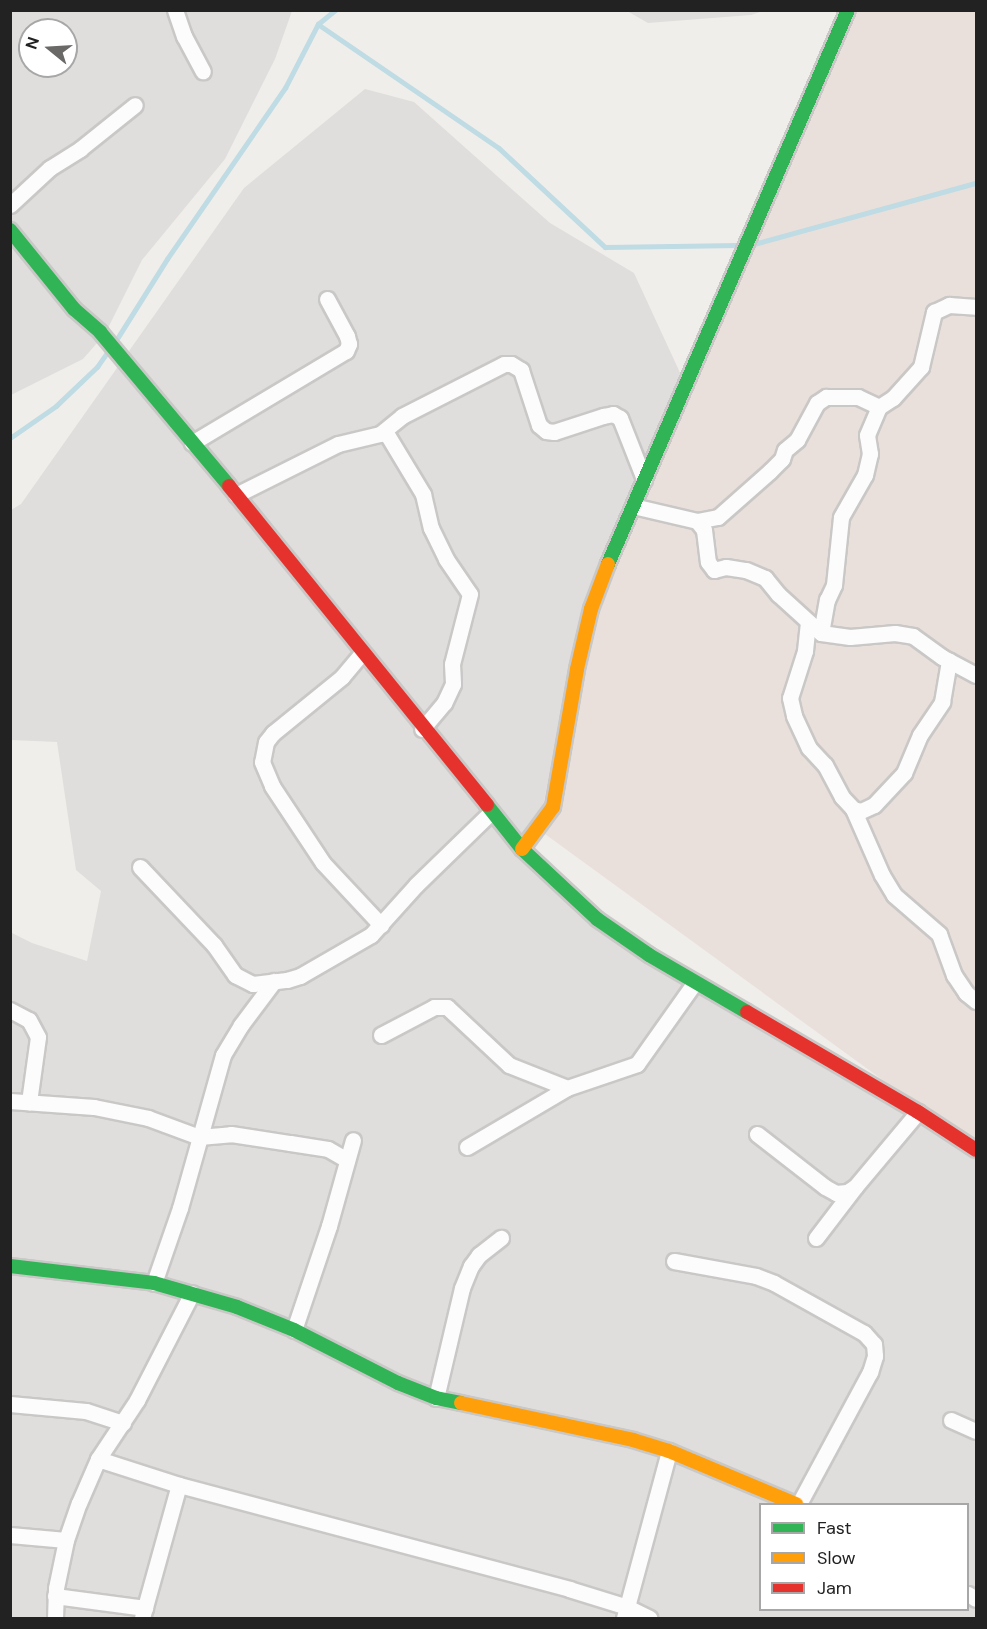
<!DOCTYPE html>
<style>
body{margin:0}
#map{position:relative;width:987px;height:1629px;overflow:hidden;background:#f0eeeb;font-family:"DM Sans",sans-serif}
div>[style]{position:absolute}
.residential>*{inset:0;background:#dfdedc}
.military>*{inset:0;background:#eae0db}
.stream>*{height:4.5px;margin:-2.25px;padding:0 2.25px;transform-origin:2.25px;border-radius:2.25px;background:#bfdbe3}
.roads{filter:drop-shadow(2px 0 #c9c8c7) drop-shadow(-2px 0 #c9c8c7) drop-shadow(0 2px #c9c8c7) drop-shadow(0 -2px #c9c8c7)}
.street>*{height:15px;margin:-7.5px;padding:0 7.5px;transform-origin:7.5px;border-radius:7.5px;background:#fdfcfc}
.fast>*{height:14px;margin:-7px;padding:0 7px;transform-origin:7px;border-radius:7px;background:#30b455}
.slow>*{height:14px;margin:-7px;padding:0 7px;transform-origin:7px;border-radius:7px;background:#ff9f0a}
.jam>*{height:14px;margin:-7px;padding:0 7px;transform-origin:7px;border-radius:7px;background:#e5322d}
span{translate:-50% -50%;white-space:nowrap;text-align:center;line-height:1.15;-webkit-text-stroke:5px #fff;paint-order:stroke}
.frame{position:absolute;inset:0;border:12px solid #222;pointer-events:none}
.legend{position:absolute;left:759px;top:1503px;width:210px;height:108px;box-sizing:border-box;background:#fff;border:2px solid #a7a7a7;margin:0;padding:8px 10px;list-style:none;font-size:18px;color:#222}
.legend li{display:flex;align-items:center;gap:12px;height:30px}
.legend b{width:30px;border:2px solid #a7a7a7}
.north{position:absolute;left:18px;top:18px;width:60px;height:60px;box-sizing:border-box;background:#fff;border:2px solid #a7a7a7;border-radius:50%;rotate:288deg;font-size:16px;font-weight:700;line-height:24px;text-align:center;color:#222}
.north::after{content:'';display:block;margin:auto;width:21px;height:27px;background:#6a6968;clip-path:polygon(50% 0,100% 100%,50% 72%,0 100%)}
</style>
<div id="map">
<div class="residential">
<div style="clip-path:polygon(evenodd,11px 11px,292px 11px,275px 59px,225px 159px,142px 260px,105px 334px,83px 359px,11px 395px,11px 11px,30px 30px,66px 30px,66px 66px,30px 66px,30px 30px)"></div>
<div style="clip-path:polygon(627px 11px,763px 11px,751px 15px,648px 23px)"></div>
<div style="clip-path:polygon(evenodd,365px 89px,414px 102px,550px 223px,634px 273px,682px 377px,572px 741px,523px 861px,976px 1157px,976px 1618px,11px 1618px,10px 932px,32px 943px,87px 961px,101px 891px,76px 870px,57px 742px,11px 740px,11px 510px,21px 504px,244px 188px,365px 89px,760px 1504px,968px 1504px,968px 1610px,760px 1610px,760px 1504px)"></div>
</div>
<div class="military">
<div style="clip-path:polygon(839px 11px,976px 11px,976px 1148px,538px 829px,584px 601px)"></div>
</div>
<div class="stream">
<div style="left:318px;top:24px;width:219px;rotate:34.4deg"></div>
<div style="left:499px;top:148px;width:145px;rotate:43deg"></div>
<div style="left:605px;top:247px;width:134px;rotate:-0.9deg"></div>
<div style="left:754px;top:244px;width:230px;rotate:-15.4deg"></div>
<div style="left:115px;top:342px;width:98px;rotate:-57.9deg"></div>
<div style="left:167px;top:259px;width:208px;rotate:-55.4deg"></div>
<div style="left:285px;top:88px;width:72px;rotate:-62.7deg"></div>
<div style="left:318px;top:24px;width:22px;rotate:-39deg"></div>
<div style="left:10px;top:438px;width:56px;rotate:-34.8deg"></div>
<div style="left:56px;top:406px;width:57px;rotate:-43.6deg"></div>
<div style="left:97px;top:367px;width:19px;rotate:-55deg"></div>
</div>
<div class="roads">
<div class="street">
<div style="left:175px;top:10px;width:28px;rotate:71deg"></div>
<div style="left:184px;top:36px;width:40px;rotate:62deg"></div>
<div style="left:10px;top:205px;width:54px;rotate:-42.8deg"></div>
<div style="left:50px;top:168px;width:36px;rotate:-32deg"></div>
<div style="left:80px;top:149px;width:70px;rotate:-38.7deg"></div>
<div style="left:385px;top:431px;width:74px;rotate:58.9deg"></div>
<div style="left:423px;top:494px;width:35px;rotate:77deg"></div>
<div style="left:431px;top:528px;width:34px;rotate:64deg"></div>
<div style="left:446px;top:559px;width:42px;rotate:55.6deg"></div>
<div style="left:470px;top:594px;width:72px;rotate:104.4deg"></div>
<div style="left:452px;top:664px;width:20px;rotate:87deg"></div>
<div style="left:453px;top:684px;width:21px;rotate:115deg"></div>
<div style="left:444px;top:703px;width:34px;rotate:130deg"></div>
<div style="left:192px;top:443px;width:179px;rotate:-30.9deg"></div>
<div style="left:346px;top:351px;width:8px;rotate:-67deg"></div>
<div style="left:349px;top:344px;width:8px;rotate:-104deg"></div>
<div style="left:347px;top:336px;width:42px;rotate:-118.4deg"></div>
<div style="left:236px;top:495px;width:114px;rotate:-26.6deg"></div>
<div style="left:338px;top:444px;width:43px;rotate:-13.4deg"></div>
<div style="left:380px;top:434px;width:28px;rotate:-39deg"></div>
<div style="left:402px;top:416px;width:114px;rotate:-27deg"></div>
<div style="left:504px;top:364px;width:7px"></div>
<div style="left:511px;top:364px;width:12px;rotate:31deg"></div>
<div style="left:521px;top:370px;width:58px;rotate:71.9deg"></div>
<div style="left:539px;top:425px;width:9px;rotate:41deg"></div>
<div style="left:546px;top:431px;width:8px;rotate:7deg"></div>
<div style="left:554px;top:432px;width:52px;rotate:-18.1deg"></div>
<div style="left:603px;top:416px;width:10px;rotate:-11deg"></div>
<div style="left:613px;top:414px;width:8px;rotate:30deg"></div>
<div style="left:620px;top:418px;width:66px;rotate:68.5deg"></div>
<div style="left:633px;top:506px;width:66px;rotate:13.2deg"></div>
<div style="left:697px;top:521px;width:11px;rotate:52deg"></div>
<div style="left:704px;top:530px;width:32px;rotate:83deg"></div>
<div style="left:708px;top:562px;width:10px;rotate:53deg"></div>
<div style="left:714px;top:570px;width:12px;rotate:-14deg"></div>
<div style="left:726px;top:567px;width:20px;rotate:9deg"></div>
<div style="left:746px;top:570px;width:21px;rotate:23deg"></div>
<div style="left:765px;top:578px;width:21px;rotate:51deg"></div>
<div style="left:778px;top:594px;width:58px;rotate:42.2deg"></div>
<div style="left:821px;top:633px;width:29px;rotate:8deg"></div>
<div style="left:850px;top:637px;width:45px;rotate:-5.1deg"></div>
<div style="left:895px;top:633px;width:18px;rotate:9deg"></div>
<div style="left:913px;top:636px;width:36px;rotate:36deg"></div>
<div style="left:942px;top:657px;width:38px;rotate:28deg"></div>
<div style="left:697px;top:521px;width:21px;rotate:-11deg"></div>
<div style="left:718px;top:517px;width:69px;rotate:-41.5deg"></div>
<div style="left:770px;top:471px;width:17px;rotate:-45deg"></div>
<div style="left:782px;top:459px;width:9px;rotate:-72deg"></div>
<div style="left:785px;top:450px;width:16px;rotate:-40deg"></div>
<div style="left:797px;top:440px;width:42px;rotate:-61.6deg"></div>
<div style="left:817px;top:403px;width:11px;rotate:-34deg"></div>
<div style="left:826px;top:397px;width:32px"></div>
<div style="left:858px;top:397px;width:23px;rotate:25deg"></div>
<div style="left:879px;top:407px;width:17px;rotate:-33deg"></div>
<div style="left:893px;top:398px;width:42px;rotate:-47.9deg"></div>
<div style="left:921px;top:367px;width:57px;rotate:-76.7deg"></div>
<div style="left:934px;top:312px;width:17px;rotate:-25deg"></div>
<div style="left:949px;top:305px;width:27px;rotate:4deg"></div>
<div style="left:808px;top:622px;width:29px;rotate:96deg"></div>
<div style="left:805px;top:651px;width:49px;rotate:107.7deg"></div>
<div style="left:790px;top:698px;width:18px;rotate:77deg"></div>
<div style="left:794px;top:716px;width:35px;rotate:65deg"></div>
<div style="left:809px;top:748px;width:23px;rotate:47deg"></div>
<div style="left:825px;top:765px;width:36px;rotate:62deg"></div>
<div style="left:842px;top:797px;width:16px;rotate:47deg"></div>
<div style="left:853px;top:809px;width:72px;rotate:66.3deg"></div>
<div style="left:882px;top:875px;width:23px;rotate:59deg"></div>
<div style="left:894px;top:895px;width:60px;rotate:40.9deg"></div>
<div style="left:939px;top:934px;width:44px;rotate:69.9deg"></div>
<div style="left:954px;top:975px;width:22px;rotate:56deg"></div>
<div style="left:966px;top:993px;width:13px;rotate:39deg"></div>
<div style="left:821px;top:633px;width:34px;rotate:-80deg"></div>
<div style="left:827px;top:600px;width:17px;rotate:-65deg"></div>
<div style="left:834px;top:585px;width:68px;rotate:-84.1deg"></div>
<div style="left:841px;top:517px;width:48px;rotate:-60.3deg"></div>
<div style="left:865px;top:475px;width:22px;rotate:-77deg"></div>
<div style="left:870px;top:454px;width:19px;rotate:-99deg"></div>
<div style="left:867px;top:435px;width:30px;rotate:-67deg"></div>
<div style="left:362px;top:653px;width:31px;rotate:130deg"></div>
<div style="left:342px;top:677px;width:89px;rotate:140.9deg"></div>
<div style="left:273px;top:733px;width:11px;rotate:128deg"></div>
<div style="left:266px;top:742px;width:20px;rotate:101deg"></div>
<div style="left:262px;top:762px;width:26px;rotate:67deg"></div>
<div style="left:272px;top:786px;width:92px;rotate:56.5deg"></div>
<div style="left:323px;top:863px;width:85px;rotate:46.9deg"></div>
<div style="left:853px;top:809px;width:8px;rotate:14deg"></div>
<div style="left:861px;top:811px;width:14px;rotate:-25deg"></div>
<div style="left:874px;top:805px;width:44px;rotate:-46.8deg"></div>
<div style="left:904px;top:773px;width:41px;rotate:-67.2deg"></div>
<div style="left:920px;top:735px;width:40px;rotate:-56deg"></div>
<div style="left:942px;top:702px;width:42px;rotate:-80.3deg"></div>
<div style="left:140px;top:867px;width:108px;rotate:46.5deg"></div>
<div style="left:214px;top:945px;width:37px;rotate:55deg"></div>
<div style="left:235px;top:975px;width:20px;rotate:27deg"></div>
<div style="left:253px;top:984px;width:34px;rotate:-7deg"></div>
<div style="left:287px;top:980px;width:14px;rotate:-17deg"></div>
<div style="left:300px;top:976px;width:82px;rotate:-30deg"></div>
<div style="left:371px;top:935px;width:67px;rotate:-48deg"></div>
<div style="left:416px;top:885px;width:105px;rotate:-44.2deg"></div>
<div style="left:10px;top:1010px;width:21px;rotate:28deg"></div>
<div style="left:29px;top:1020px;width:19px;rotate:62deg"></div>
<div style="left:38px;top:1037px;width:66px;rotate:97.9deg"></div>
<div style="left:381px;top:1035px;width:60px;rotate:-27.8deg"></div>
<div style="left:434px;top:1007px;width:13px"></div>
<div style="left:447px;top:1007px;width:85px;rotate:43.1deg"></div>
<div style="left:509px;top:1065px;width:62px;rotate:21.6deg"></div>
<div style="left:10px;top:1101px;width:84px;rotate:4.1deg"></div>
<div style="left:94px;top:1107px;width:55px;rotate:11.5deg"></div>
<div style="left:148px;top:1118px;width:54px;rotate:20.4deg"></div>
<div style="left:199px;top:1137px;width:32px;rotate:-5deg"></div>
<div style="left:231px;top:1134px;width:60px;rotate:8.7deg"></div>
<div style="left:290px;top:1143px;width:38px;rotate:9deg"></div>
<div style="left:328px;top:1149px;width:22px;rotate:30deg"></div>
<div style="left:757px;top:1134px;width:86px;rotate:37.9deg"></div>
<div style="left:825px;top:1187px;width:13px;rotate:29deg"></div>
<div style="left:836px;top:1193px;width:11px;rotate:-5deg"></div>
<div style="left:847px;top:1192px;width:9px;rotate:-32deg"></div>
<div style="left:855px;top:1187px;width:98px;rotate:-50deg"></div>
<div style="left:467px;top:1147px;width:116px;rotate:-30.5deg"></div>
<div style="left:567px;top:1088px;width:74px;rotate:-18.9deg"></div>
<div style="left:637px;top:1064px;width:100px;rotate:-54.7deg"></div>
<div style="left:816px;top:1238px;width:64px;rotate:-52.6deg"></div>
<div style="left:674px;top:1261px;width:83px;rotate:10.4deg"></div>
<div style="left:756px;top:1276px;width:19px;rotate:21deg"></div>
<div style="left:774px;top:1283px;width:103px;rotate:29.1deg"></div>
<div style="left:864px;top:1333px;width:15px;rotate:48deg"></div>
<div style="left:874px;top:1344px;width:12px;rotate:85deg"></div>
<div style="left:875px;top:1356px;width:17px;rotate:107deg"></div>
<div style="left:870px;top:1372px;width:150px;rotate:118.3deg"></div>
<div style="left:154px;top:1283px;width:79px;rotate:-70.9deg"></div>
<div style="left:180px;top:1208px;width:159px;rotate:-74.3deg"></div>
<div style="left:223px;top:1055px;width:35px;rotate:-59deg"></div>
<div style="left:241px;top:1025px;width:55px;rotate:-53.1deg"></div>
<div style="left:294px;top:1330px;width:110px;rotate:-71.4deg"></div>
<div style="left:329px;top:1226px;width:89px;rotate:-74.4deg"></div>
<div style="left:436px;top:1398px;width:113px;rotate:-76.7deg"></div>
<div style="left:462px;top:1288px;width:24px;rotate:-68deg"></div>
<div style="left:471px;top:1266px;width:14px;rotate:-54deg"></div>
<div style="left:479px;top:1255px;width:28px;rotate:-38deg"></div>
<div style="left:10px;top:1404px;width:76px;rotate:5.3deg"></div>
<div style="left:86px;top:1411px;width:39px;rotate:18deg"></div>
<div style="left:951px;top:1420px;width:27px;rotate:24deg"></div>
<div style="left:98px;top:1459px;width:85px;rotate:17.8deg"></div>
<div style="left:179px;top:1485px;width:404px;rotate:14.9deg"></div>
<div style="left:569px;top:1589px;width:61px;rotate:17.2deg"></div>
<div style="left:627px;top:1607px;width:25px;rotate:26deg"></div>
<div style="left:10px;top:1535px;width:56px;rotate:5.1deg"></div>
<div style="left:968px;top:1594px;width:9px;rotate:32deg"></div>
<div style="left:55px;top:1596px;width:91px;rotate:7.6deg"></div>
<div style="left:55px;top:1618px;width:30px;rotate:-88deg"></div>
<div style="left:56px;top:1588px;width:49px;rotate:-78.2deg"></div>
<div style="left:66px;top:1540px;width:39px;rotate:-71deg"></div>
<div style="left:79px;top:1503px;width:48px;rotate:-66.6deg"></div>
<div style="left:98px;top:1459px;width:71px;rotate:-56.5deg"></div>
<div style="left:137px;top:1400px;width:120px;rotate:-62.8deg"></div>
<div style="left:142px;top:1618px;width:138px;rotate:-74.5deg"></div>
<div style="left:624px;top:1618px;width:173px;rotate:-74.9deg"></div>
</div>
<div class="fast">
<div style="left:10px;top:230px;width:102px;rotate:51deg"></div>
<div style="left:74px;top:309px;width:35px;rotate:41deg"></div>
<div style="left:100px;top:332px;width:201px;rotate:50deg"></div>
<div style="left:608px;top:564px;width:604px;rotate:-66.58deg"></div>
<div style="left:487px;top:805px;width:56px;rotate:51.5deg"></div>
<div style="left:522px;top:849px;width:103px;rotate:43deg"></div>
<div style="left:597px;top:919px;width:63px;rotate:34.7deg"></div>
<div style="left:649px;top:955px;width:113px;rotate:30.2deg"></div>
<div style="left:10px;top:1266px;width:145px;rotate:6.7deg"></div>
<div style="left:154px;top:1283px;width:86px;rotate:16.1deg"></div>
<div style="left:237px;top:1307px;width:61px;rotate:22deg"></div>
<div style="left:294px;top:1330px;width:117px;rotate:27deg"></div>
<div style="left:398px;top:1383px;width:41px;rotate:21.5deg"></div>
<div style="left:436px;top:1398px;width:25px;rotate:11deg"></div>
</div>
<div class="slow">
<div style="left:522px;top:849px;width:52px;rotate:-53.6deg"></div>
<div style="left:553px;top:807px;width:140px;rotate:-80.1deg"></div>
<div style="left:577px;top:669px;width:62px;rotate:-76.9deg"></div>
<div style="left:591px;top:609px;width:48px;rotate:-69.3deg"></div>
<div style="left:461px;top:1403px;width:176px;rotate:12.1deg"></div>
<div style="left:633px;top:1440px;width:38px;rotate:17deg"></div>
<div style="left:669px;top:1451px;width:138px;rotate:22.7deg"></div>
</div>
<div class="jam">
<div style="left:229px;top:486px;width:410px;rotate:51deg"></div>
<div style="left:747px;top:1012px;width:198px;rotate:30.3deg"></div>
<div style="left:918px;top:1112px;width:69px;rotate:33.2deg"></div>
</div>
</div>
<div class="frame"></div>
<ul class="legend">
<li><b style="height:8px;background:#30b455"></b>Fast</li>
<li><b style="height:8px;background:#ff9f0a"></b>Slow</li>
<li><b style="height:8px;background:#e5322d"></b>Jam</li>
</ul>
<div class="north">N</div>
</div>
